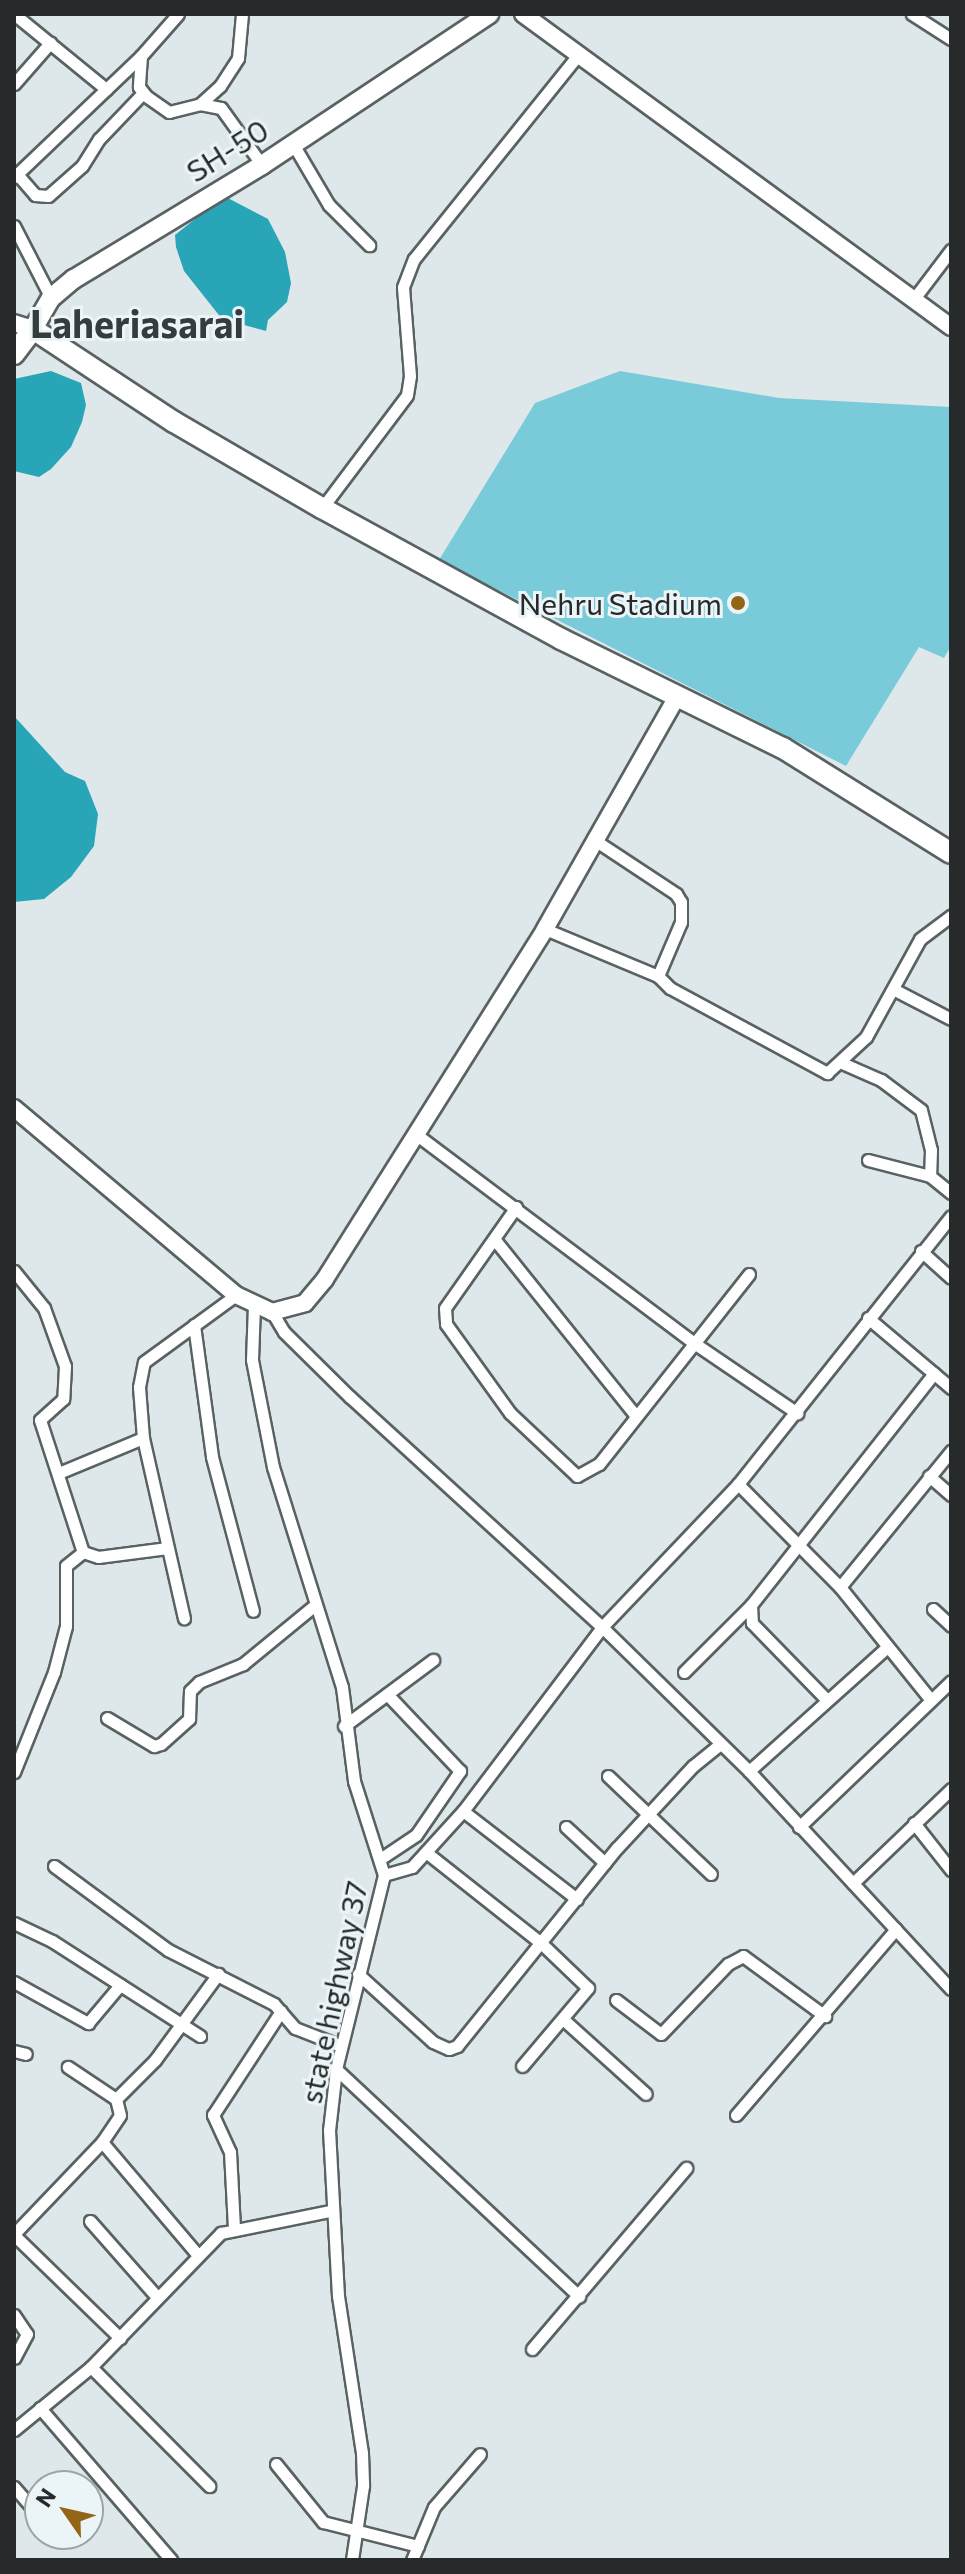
<!DOCTYPE html>
<style>
body{margin:0}
#map{position:relative;width:965px;height:2574px;overflow:hidden;background:#dee8ea;font-family:Commissioner,sans-serif}
div>[style]{position:absolute}
.green>*{inset:0;background:#7acbd9}
.water>*{inset:0;background:#28a5b7}
.roads{filter:drop-shadow(2px 0 #596263) drop-shadow(-2px 0 #596263) drop-shadow(0 2px #596263) drop-shadow(0 -2px #596263)}
.street>*{height:11px;margin:-5.5px;padding:0 5.5px;transform-origin:5.5px;border-radius:5.5px;background:#fff}
.secondary>*{height:16px;margin:-8px;padding:0 8px;transform-origin:8px;border-radius:8px;background:#fff}
.primary>*{height:18px;margin:-9px;padding:0 9px;transform-origin:9px;border-radius:9px;background:#fff}
.highway>*{height:20px;margin:-10px;padding:0 10px;transform-origin:10px;border-radius:10px;background:#fff}
.dots>*{width:22px;height:22px;translate:-50% -50%;box-sizing:border-box;border:4px solid #ebf5f7;border-radius:50%}
span{translate:-50% -50%;white-space:nowrap;text-align:center;line-height:1.15;-webkit-text-stroke:6px #ebf5f7;paint-order:stroke}
.street-label{font-size:30px;color:#272a2b}
.poi-label{font-size:30px;color:#272a2b}
.right{translate:-100% -50%;text-align:right}
.district-label{font-size:38px;color:#343c3d;font-weight:700}
.frame{position:absolute;inset:0;border:16px solid #272a2b;pointer-events:none}
.north{position:absolute;left:24px;top:2470px;width:80px;height:80px;box-sizing:border-box;background:#ebf5f7;border:2px solid #9da4a5;border-radius:50%;rotate:304deg;font-size:22px;font-weight:700;line-height:32px;text-align:center;color:#272a2b}
.north::after{content:'';display:block;margin:auto;width:28px;height:36px;background:#946514;clip-path:polygon(50% 0,100% 100%,50% 72%,0 100%)}
</style>
<div id="map">
<div class="green">
<div style="clip-path:polygon(620px 371px,779px 398px,951px 407px,951px 646px,944px 658px,919px 647px,846px 766px,439px 560px,535px 403px)"></div>
</div>
<div class="water">
<div style="clip-path:polygon(224px 196px,268px 219px,285px 252px,291px 283px,287px 302px,268px 320px,266px 331px,222px 319px,184px 271px,176px 247px,175px 235px)"></div>
<div style="clip-path:polygon(51px 371px,81px 383px,86px 405px,82px 422px,71px 447px,51px 469px,39px 477px,14px 471px,14px 379px)"></div>
<div style="clip-path:polygon(14px 716px,65px 772px,85px 781px,98px 814px,94px 846px,71px 877px,44px 899px,14px 902px)"></div>
</div>
<div class="roads">
<div class="street">
<div style="left:14px;top:14px;width:119px;rotate:39.2deg"></div>
<div style="left:912px;top:14px;width:46px;rotate:32.7deg"></div>
<div style="left:141px;top:56px;width:56px;rotate:-48.6deg"></div>
<div style="left:14px;top:84px;width:55px;rotate:-48.7deg"></div>
<div style="left:200px;top:104px;width:27px;rotate:-42deg"></div>
<div style="left:220px;top:86px;width:33px;rotate:-57deg"></div>
<div style="left:238px;top:58px;width:44px;rotate:-84.8deg"></div>
<div style="left:293px;top:144px;width:71px;rotate:59.5deg"></div>
<div style="left:329px;top:205px;width:57px;rotate:45deg"></div>
<div style="left:17px;top:174px;width:28px;rotate:49deg"></div>
<div style="left:35px;top:195px;width:13px;rotate:4deg"></div>
<div style="left:48px;top:196px;width:45px;rotate:-41.4deg"></div>
<div style="left:82px;top:166px;width:32px;rotate:-58deg"></div>
<div style="left:99px;top:139px;width:64px;rotate:-46.3deg"></div>
<div style="left:14px;top:177px;width:175px;rotate:-43.6deg"></div>
<div style="left:141px;top:56px;width:31px;rotate:94deg"></div>
<div style="left:139px;top:87px;width:11px;rotate:52deg"></div>
<div style="left:146px;top:96px;width:28px;rotate:35deg"></div>
<div style="left:169px;top:112px;width:32px;rotate:-14deg"></div>
<div style="left:200px;top:104px;width:21px;rotate:11deg"></div>
<div style="left:221px;top:108px;width:70px;rotate:54.3deg"></div>
<div style="left:14px;top:226px;width:81px;rotate:62.8deg"></div>
<div style="left:913px;top:300px;width:63px;rotate:-52.8deg"></div>
<div style="left:322px;top:508px;width:141px;rotate:-53deg"></div>
<div style="left:407px;top:395px;width:19px;rotate:-81deg"></div>
<div style="left:410px;top:376px;width:89px;rotate:-94.5deg"></div>
<div style="left:403px;top:287px;width:30px;rotate:-69deg"></div>
<div style="left:414px;top:259px;width:263px;rotate:-51.2deg"></div>
<div style="left:593px;top:839px;width:100px;rotate:33.5deg"></div>
<div style="left:676px;top:894px;width:9px;rotate:58deg"></div>
<div style="left:681px;top:902px;width:20px;rotate:90deg"></div>
<div style="left:681px;top:922px;width:59px;rotate:113.1deg"></div>
<div style="left:545px;top:929px;width:122px;rotate:22.6deg"></div>
<div style="left:658px;top:976px;width:17px;rotate:45deg"></div>
<div style="left:670px;top:988px;width:179px;rotate:28.4deg"></div>
<div style="left:827px;top:1073px;width:53px;rotate:-42.7deg"></div>
<div style="left:866px;top:1037px;width:112px;rotate:-61.1deg"></div>
<div style="left:920px;top:939px;width:39px;rotate:-37deg"></div>
<div style="left:893px;top:989px;width:65px;rotate:27.3deg"></div>
<div style="left:842px;top:1063px;width:43px;rotate:23.6deg"></div>
<div style="left:881px;top:1080px;width:50px;rotate:36.9deg"></div>
<div style="left:921px;top:1110px;width:41px;rotate:76deg"></div>
<div style="left:931px;top:1150px;width:26px;rotate:92deg"></div>
<div style="left:930px;top:1176px;width:27px;rotate:39deg"></div>
<div style="left:417px;top:1135px;width:346px;rotate:36.9deg"></div>
<div style="left:694px;top:1343px;width:125px;rotate:34.2deg"></div>
<div style="left:868px;top:1160px;width:64px;rotate:14.5deg"></div>
<div style="left:516px;top:1207px;width:123px;rotate:125.1deg"></div>
<div style="left:445px;top:1308px;width:16px;rotate:86deg"></div>
<div style="left:446px;top:1324px;width:110px;rotate:54.3deg"></div>
<div style="left:510px;top:1413px;width:92px;rotate:43.2deg"></div>
<div style="left:577px;top:1476px;width:25px;rotate:-29deg"></div>
<div style="left:599px;top:1464px;width:242px;rotate:-51.7deg"></div>
<div style="left:495px;top:1240px;width:224px;rotate:51.3deg"></div>
<div style="left:921px;top:1251px;width:40px;rotate:42deg"></div>
<div style="left:14px;top:1271px;width:48px;rotate:51deg"></div>
<div style="left:44px;top:1308px;width:62px;rotate:70.1deg"></div>
<div style="left:65px;top:1366px;width:33px;rotate:93deg"></div>
<div style="left:63px;top:1399px;width:31px;rotate:138deg"></div>
<div style="left:40px;top:1420px;width:139px;rotate:72deg"></div>
<div style="left:83px;top:1552px;width:22px;rotate:141deg"></div>
<div style="left:66px;top:1566px;width:60px;rotate:90deg"></div>
<div style="left:66px;top:1626px;width:48px;rotate:104.6deg"></div>
<div style="left:54px;top:1672px;width:108px;rotate:111.8deg"></div>
<div style="left:254px;top:1305px;width:55px;rotate:92.1deg"></div>
<div style="left:252px;top:1360px;width:109px;rotate:78.9deg"></div>
<div style="left:273px;top:1467px;width:231px;rotate:72.6deg"></div>
<div style="left:342px;top:1687px;width:95px;rotate:82.7deg"></div>
<div style="left:354px;top:1781px;width:99px;rotate:72.3deg"></div>
<div style="left:384px;top:1875px;width:200px;rotate:103.9deg"></div>
<div style="left:336px;top:2069px;width:61px;rotate:96.5deg"></div>
<div style="left:329px;top:2130px;width:166px;rotate:86.9deg"></div>
<div style="left:338px;top:2296px;width:159px;rotate:81.3deg"></div>
<div style="left:362px;top:2453px;width:33px;rotate:88deg"></div>
<div style="left:363px;top:2486px;width:75px;rotate:98.5deg"></div>
<div style="left:272px;top:1312px;width:23px;rotate:59deg"></div>
<div style="left:284px;top:1332px;width:93px;rotate:44.6deg"></div>
<div style="left:350px;top:1397px;width:341px;rotate:42.4deg"></div>
<div style="left:602px;top:1627px;width:206px;rotate:44.4deg"></div>
<div style="left:749px;top:1771px;width:297px;rotate:47.2deg"></div>
<div style="left:868px;top:1318px;width:109px;rotate:40.1deg"></div>
<div style="left:194px;top:1325px;width:133px;rotate:82.2deg"></div>
<div style="left:212px;top:1457px;width:159px;rotate:75.1deg"></div>
<div style="left:143px;top:1438px;width:185px;rotate:77.2deg"></div>
<div style="left:61px;top:1472px;width:89px;rotate:-22.5deg"></div>
<div style="left:143px;top:1438px;width:51px;rotate:-94.5deg"></div>
<div style="left:139px;top:1387px;width:25px;rotate:-79deg"></div>
<div style="left:144px;top:1362px;width:114px;rotate:-36.1deg"></div>
<div style="left:929px;top:1476px;width:29px;rotate:41deg"></div>
<div style="left:738px;top:1484px;width:145px;rotate:45.3deg"></div>
<div style="left:840px;top:1587px;width:145px;rotate:51.2deg"></div>
<div style="left:83px;top:1552px;width:16px;rotate:18deg"></div>
<div style="left:98px;top:1557px;width:70px;rotate:-7.4deg"></div>
<div style="left:840px;top:1587px;width:176px;rotate:-50.8deg"></div>
<div style="left:751px;top:1605px;width:18px;rotate:87deg"></div>
<div style="left:752px;top:1623px;width:107px;rotate:45.8deg"></div>
<div style="left:933px;top:1609px;width:25px;rotate:43deg"></div>
<div style="left:684px;top:1672px;width:95px;rotate:-45deg"></div>
<div style="left:751px;top:1605px;width:295px;rotate:-51.7deg"></div>
<div style="left:107px;top:1718px;width:55px;rotate:30.8deg"></div>
<div style="left:154px;top:1746px;width:7px;rotate:-16deg"></div>
<div style="left:161px;top:1744px;width:38px;rotate:-42deg"></div>
<div style="left:189px;top:1719px;width:28px;rotate:-88deg"></div>
<div style="left:190px;top:1691px;width:13px;rotate:-45deg"></div>
<div style="left:199px;top:1682px;width:48px;rotate:-22.2deg"></div>
<div style="left:243px;top:1664px;width:93px;rotate:-39.3deg"></div>
<div style="left:344px;top:1726px;width:111px;rotate:-36.6deg"></div>
<div style="left:749px;top:1771px;width:184px;rotate:-41.9deg"></div>
<div style="left:608px;top:1776px;width:142px;rotate:43.6deg"></div>
<div style="left:463px;top:1811px;width:144px;rotate:37.7deg"></div>
<div style="left:914px;top:1823px;width:60px;rotate:51.8deg"></div>
<div style="left:566px;top:1827px;width:53px;rotate:42.7deg"></div>
<div style="left:799px;top:1827px;width:211px;rotate:-43.8deg"></div>
<div style="left:427px;top:1853px;width:145px;rotate:38.3deg"></div>
<div style="left:541px;top:1943px;width:65px;rotate:43.8deg"></div>
<div style="left:588px;top:1988px;width:102px;rotate:130.2deg"></div>
<div style="left:380px;top:1859px;width:43px;rotate:-33.7deg"></div>
<div style="left:416px;top:1835px;width:78px;rotate:-55.5deg"></div>
<div style="left:460px;top:1771px;width:106px;rotate:-133.5deg"></div>
<div style="left:54px;top:1866px;width:142px;rotate:36.4deg"></div>
<div style="left:168px;top:1950px;width:119px;rotate:27deg"></div>
<div style="left:274px;top:2004px;width:32px;rotate:49deg"></div>
<div style="left:295px;top:2028px;width:49px;rotate:21.4deg"></div>
<div style="left:384px;top:1875px;width:29px;rotate:-16deg"></div>
<div style="left:412px;top:1867px;width:76px;rotate:-47.7deg"></div>
<div style="left:463px;top:1811px;width:231px;rotate:-52.9deg"></div>
<div style="left:602px;top:1627px;width:197px;rotate:-46.4deg"></div>
<div style="left:738px;top:1484px;width:342px;rotate:-51.5deg"></div>
<div style="left:853px;top:1883px;width:136px;rotate:-43.8deg"></div>
<div style="left:14px;top:1923px;width:42px;rotate:25.3deg"></div>
<div style="left:52px;top:1941px;width:176px;rotate:32.7deg"></div>
<div style="left:358px;top:1974px;width:101px;rotate:42.2deg"></div>
<div style="left:433px;top:2042px;width:17px;rotate:24deg"></div>
<div style="left:449px;top:2049px;width:9px;rotate:-21deg"></div>
<div style="left:457px;top:2046px;width:255px;rotate:-51.1deg"></div>
<div style="left:617px;top:1848px;width:112px;rotate:-47.2deg"></div>
<div style="left:693px;top:1766px;width:35px;rotate:-39deg"></div>
<div style="left:14px;top:1982px;width:85px;rotate:29deg"></div>
<div style="left:88px;top:2023px;width:50px;rotate:-49.9deg"></div>
<div style="left:616px;top:2000px;width:56px;rotate:37.1deg"></div>
<div style="left:661px;top:2034px;width:97px;rotate:-46.3deg"></div>
<div style="left:728px;top:1964px;width:17px;rotate:-28deg"></div>
<div style="left:743px;top:1956px;width:102px;rotate:36.2deg"></div>
<div style="left:564px;top:2020px;width:110px;rotate:42.1deg"></div>
<div style="left:14px;top:2051px;width:12px;rotate:14deg"></div>
<div style="left:336px;top:2069px;width:333px;rotate:43.1deg"></div>
<div style="left:116px;top:2099px;width:55px;rotate:-45deg"></div>
<div style="left:155px;top:2060px;width:107px;rotate:-53.8deg"></div>
<div style="left:736px;top:2115px;width:245px;rotate:-49.3deg"></div>
<div style="left:102px;top:2142px;width:147px;rotate:49.7deg"></div>
<div style="left:90px;top:2221px;width:101px;rotate:48.6deg"></div>
<div style="left:234px;top:2228px;width:76px;rotate:-93deg"></div>
<div style="left:230px;top:2152px;width:41px;rotate:-114.7deg"></div>
<div style="left:213px;top:2115px;width:124px;rotate:-56.8deg"></div>
<div style="left:14px;top:2234px;width:127px;rotate:-46.3deg"></div>
<div style="left:102px;top:2142px;width:32px;rotate:-56deg"></div>
<div style="left:120px;top:2115px;width:16px;rotate:-104deg"></div>
<div style="left:116px;top:2099px;width:58px;rotate:-146.3deg"></div>
<div style="left:14px;top:2235px;width:148px;rotate:44.2deg"></div>
<div style="left:14px;top:2315px;width:23px;rotate:56deg"></div>
<div style="left:27px;top:2334px;width:27px;rotate:118deg"></div>
<div style="left:532px;top:2349px;width:238px;rotate:-49.6deg"></div>
<div style="left:91px;top:2367px;width:168px;rotate:45.2deg"></div>
<div style="left:40px;top:2408px;width:201px;rotate:49.2deg"></div>
<div style="left:14px;top:2430px;width:99px;rotate:-39.3deg"></div>
<div style="left:91px;top:2367px;width:187px;rotate:-45.9deg"></div>
<div style="left:221px;top:2233px;width:111px;rotate:-11.4deg"></div>
<div style="left:276px;top:2464px;width:75px;rotate:51deg"></div>
<div style="left:323px;top:2522px;width:98px;rotate:14.2deg"></div>
<div style="left:14px;top:2487px;width:40px;rotate:49deg"></div>
<div style="left:412px;top:2560px;width:57px;rotate:-67.5deg"></div>
<div style="left:434px;top:2507px;width:70px;rotate:-49deg"></div>
</div>
<div class="secondary">
<div style="left:523px;top:14px;width:530px;rotate:36.18deg"></div>
<div style="left:14px;top:323px;width:20px;rotate:18deg"></div>
<div style="left:14px;top:1108px;width:290px;rotate:40.1deg"></div>
<div style="left:236px;top:1295px;width:40px;rotate:25deg"></div>
<div style="left:272px;top:1312px;width:34px;rotate:-15deg"></div>
<div style="left:305px;top:1303px;width:31px;rotate:-50deg"></div>
<div style="left:325px;top:1279px;width:413px;rotate:-57.8deg"></div>
<div style="left:545px;top:929px;width:269px;rotate:-60.4deg"></div>
</div>
<div class="primary">
<div style="left:33px;top:329px;width:36px;rotate:-60deg"></div>
<div style="left:51px;top:298px;width:30px;rotate:-40deg"></div>
<div style="left:74px;top:279px;width:220px;rotate:-31.2deg"></div>
<div style="left:262px;top:165px;width:273px;rotate:-33.6deg"></div>
</div>
<div class="highway">
<div style="left:14px;top:354px;width:31px;rotate:-53deg"></div>
<div style="left:33px;top:329px;width:169px;rotate:33.4deg"></div>
<div style="left:174px;top:422px;width:171px;rotate:30.2deg"></div>
<div style="left:322px;top:508px;width:273px;rotate:28.7deg"></div>
<div style="left:561px;top:639px;width:247px;rotate:26.2deg"></div>
<div style="left:783px;top:748px;width:198px;rotate:32deg"></div>
</div>
</div>
<div class="dots">
<div style="left:738px;top:603px;background:#946514"></div>
</div>
<div class="street-label">
<span style="left:227px;top:150px;rotate:-32deg">SH-50</span>
<span style="left:333px;top:1992px;rotate:-78deg">state highway 37</span>
</div>
<div class="poi-label">
<span class="right" style="left:722px;top:603px">Nehru Stadium</span>
</div>
<div class="district-label">
<span style="left:137px;top:323px">Laheriasarai</span>
</div>
<div class="frame"></div>
<div class="north">N</div>
</div>
